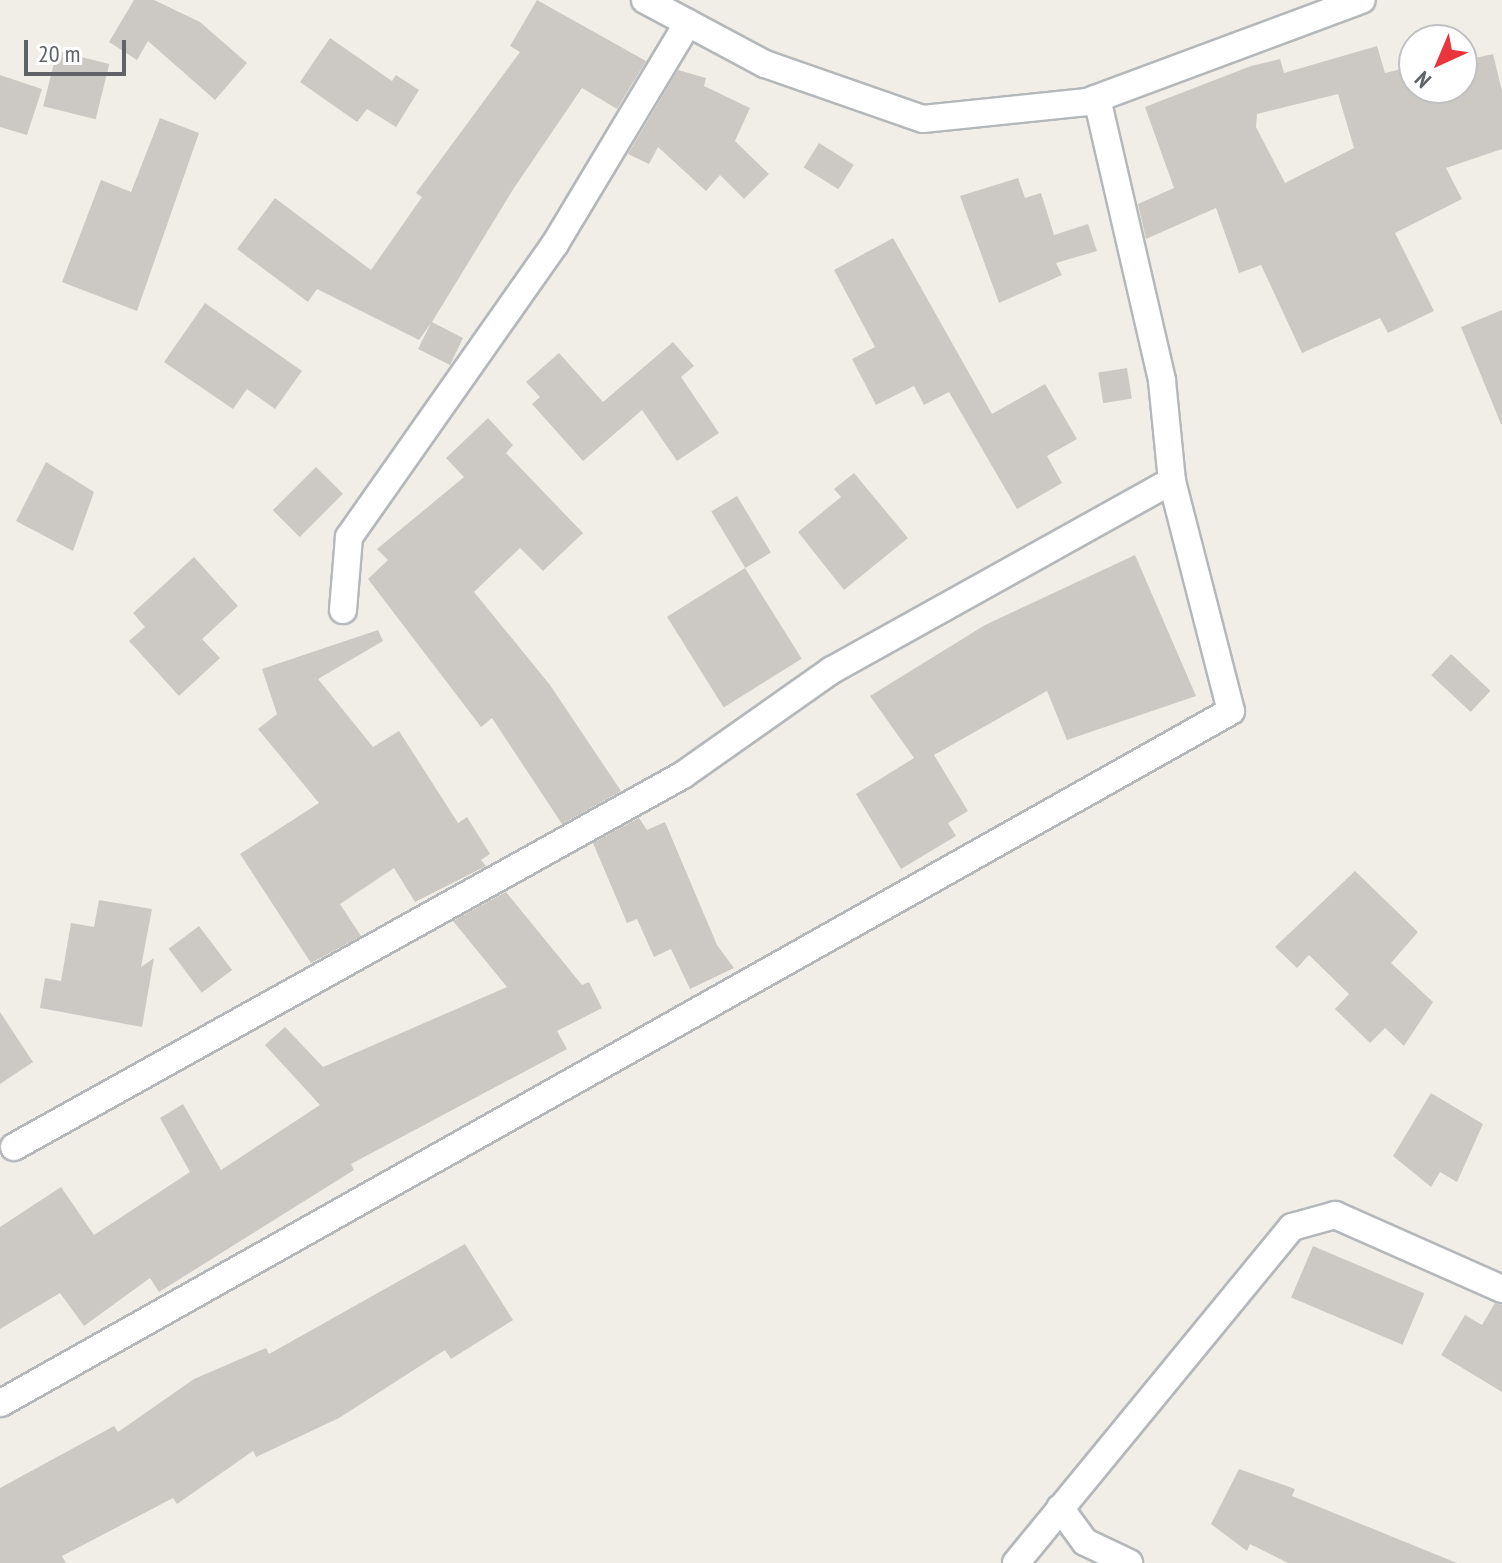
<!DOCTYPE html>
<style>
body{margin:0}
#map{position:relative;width:1502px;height:1563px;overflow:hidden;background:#f1eee7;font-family:"PT Sans Narrow",sans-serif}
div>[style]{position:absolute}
.building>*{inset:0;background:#ccc9c4;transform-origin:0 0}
.roads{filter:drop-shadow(2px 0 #b4b8bb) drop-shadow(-2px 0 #b4b8bb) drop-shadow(0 2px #b4b8bb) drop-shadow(0 -2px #b4b8bb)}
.minor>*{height:26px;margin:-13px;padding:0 13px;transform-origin:13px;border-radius:13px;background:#fff}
span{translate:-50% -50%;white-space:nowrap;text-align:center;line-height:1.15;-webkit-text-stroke:7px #fff;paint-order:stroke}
.north{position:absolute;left:1398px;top:24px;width:80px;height:80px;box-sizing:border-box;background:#fff;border:2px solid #bfc1c2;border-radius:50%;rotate:224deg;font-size:22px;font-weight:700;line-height:32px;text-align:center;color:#5f6367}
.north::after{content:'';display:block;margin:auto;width:28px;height:36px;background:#e9353b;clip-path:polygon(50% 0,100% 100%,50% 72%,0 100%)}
.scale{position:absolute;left:24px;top:40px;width:102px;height:36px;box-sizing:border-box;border:4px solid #5f6367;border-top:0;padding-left:10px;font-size:24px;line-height:28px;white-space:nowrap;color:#5f6367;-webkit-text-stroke:6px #fff;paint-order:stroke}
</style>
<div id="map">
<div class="building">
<div style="clip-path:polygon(134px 0,154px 0,200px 22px,247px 63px,215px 100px,148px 41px,137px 60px,109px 42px)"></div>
<div style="clip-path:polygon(537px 0,646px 61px,617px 109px,582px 88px,514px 188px,432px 322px,463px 338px,450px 365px,418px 349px,431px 323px,419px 340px,317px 289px,308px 302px,237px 249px,275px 198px,371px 270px,422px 197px,416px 193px,520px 52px,510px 46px)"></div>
<div style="clip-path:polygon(330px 38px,392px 81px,396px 75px,419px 90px,396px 127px,367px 109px,357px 122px,300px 82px)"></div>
<div style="clip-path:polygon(evenodd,1377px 46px,1385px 73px,1414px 66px,1414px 88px,1462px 88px,1462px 61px,1493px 54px,1502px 91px,1502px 149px,1446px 168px,1462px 199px,1395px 233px,1434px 311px,1388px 333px,1380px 318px,1302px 353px,1261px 265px,1239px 273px,1216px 208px,1146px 239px,1138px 204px,1174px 188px,1145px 107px,1251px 66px,1280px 59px,1284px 73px,1377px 46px,1338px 94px,1354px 148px,1285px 183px,1256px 127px,1257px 114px,1338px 94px)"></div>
<div style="left:57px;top:51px;width:54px;height:57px;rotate:14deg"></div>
<div style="clip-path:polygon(678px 70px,706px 78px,704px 86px,750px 108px,735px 141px,769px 174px,744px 199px,720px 175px,706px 191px,658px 147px,649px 164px,628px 154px)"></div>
<div style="clip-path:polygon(0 75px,42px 89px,27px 135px,0 127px)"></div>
<div style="clip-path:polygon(160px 118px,199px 133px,137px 311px,62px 282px,101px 180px,131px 192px)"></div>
<div style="left:819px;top:143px;width:41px;height:29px;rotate:32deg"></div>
<div style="clip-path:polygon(1018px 178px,1025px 198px,1041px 193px,1054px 235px,1088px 224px,1097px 251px,1056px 263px,1062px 275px,999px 303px,960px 196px)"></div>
<div style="clip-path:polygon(893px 238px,992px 414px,1045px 384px,1077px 439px,1047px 456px,1062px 483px,1017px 509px,949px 392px,924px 405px,914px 386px,876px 405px,852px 359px,875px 347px,834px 270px)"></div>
<div style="clip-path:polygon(205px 303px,302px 371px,275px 409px,247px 389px,233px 409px,164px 362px)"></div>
<div style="clip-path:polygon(1502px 310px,1502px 424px,1501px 424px,1461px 327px)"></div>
<div style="clip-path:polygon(673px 342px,694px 366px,681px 377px,719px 433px,677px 461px,642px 410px,583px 461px,532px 404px,540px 397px,526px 382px,559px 353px,603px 402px)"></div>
<div style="left:1127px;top:368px;width:31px;height:29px;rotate:81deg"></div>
<div style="clip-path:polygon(488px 418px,513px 445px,506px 453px,583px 533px,543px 571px,520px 548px,474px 592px,550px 685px,621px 791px,562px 824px,492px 718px,481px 727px,368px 579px,388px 560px,377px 549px,464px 477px,446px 458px)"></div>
<div style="clip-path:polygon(46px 462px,94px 492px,73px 551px,16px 521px)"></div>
<div style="left:316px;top:467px;width:38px;height:61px;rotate:45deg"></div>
<div style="clip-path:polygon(854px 473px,908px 538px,844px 590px,798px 532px,841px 497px,834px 489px)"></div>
<div style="left:737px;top:496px;width:66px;height:30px;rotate:59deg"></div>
<div style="clip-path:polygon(1135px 555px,1196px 696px,1067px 740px,1047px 691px,934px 755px,968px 811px,948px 823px,956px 836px,901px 869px,856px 794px,914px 758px,870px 696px,985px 625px)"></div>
<div style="clip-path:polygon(194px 557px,238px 606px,202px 639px,220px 658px,179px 696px,129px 641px,145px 627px,133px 613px)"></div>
<div style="left:745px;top:568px;width:107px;height:92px;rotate:58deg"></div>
<div style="clip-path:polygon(378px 630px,383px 641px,318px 679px,373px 747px,399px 731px,458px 823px,467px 817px,490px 854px,481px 860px,486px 866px,415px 902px,394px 868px,340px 904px,361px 936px,311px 963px,240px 854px,319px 803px,258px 729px,277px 714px,262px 669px)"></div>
<div style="left:1451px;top:654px;width:54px;height:29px;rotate:43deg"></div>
<div style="clip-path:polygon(639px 818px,647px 830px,665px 822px,717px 945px,734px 968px,690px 989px,671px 949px,654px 957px,637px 919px,627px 923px,593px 843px)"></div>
<div style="clip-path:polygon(1355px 871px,1418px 932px,1391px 963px,1433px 1002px,1404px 1046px,1385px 1028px,1370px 1043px,1335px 1009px,1349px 994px,1309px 955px,1297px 968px,1275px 947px)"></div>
<div style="clip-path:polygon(506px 892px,582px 985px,589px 982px,602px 1008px,557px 1031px,567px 1049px,351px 1164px,354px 1170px,159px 1292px,150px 1278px,84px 1326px,60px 1293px,0 1329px,0 1227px,61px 1187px,94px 1235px,190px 1172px,160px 1118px,183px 1104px,221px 1170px,320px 1105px,265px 1045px,285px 1027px,323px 1067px,507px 987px,453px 921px)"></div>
<div style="clip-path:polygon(99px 900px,152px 909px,141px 967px,154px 958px,142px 1027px,40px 1008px,45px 978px,61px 981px,71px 923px,94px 927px)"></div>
<div style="left:199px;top:926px;width:55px;height:38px;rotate:53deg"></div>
<div style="clip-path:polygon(0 1012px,33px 1062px,0 1084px)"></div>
<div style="clip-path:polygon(1431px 1093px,1483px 1124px,1457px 1182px,1440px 1172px,1431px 1187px,1393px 1156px)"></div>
<div style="clip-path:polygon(465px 1244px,513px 1320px,451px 1359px,445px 1350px,339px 1418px,256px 1457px,253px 1451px,177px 1504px,173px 1498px,62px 1556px,66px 1563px,0 1563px,0 1488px,114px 1426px,118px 1432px,194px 1379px,266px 1348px,269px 1354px)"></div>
<div style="left:1313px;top:1246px;width:121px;height:56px;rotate:23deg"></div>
<div style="clip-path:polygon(1495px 1303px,1502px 1305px,1502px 1392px,1441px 1355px,1465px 1315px,1482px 1325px)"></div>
<div style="clip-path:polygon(1239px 1469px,1295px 1489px,1292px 1496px,1457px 1563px,1288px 1563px,1250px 1544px,1247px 1551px,1211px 1524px)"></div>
</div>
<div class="roads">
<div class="minor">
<div style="left:645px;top:0;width:136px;rotate:28.1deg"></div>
<div style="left:765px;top:64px;width:167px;rotate:19.2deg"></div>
<div style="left:923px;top:119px;width:165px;rotate:-5.9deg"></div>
<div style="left:1087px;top:102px;width:293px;rotate:-20.4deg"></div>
<div style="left:343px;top:610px;width:73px;rotate:-85.3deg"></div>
<div style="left:349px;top:537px;width:358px;rotate:-54.9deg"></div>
<div style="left:555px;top:244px;width:258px;rotate:-59deg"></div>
<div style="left:14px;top:1147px;width:765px;rotate:-29.08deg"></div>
<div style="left:683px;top:775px;width:182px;rotate:-35.2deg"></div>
<div style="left:832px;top:670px;width:389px;rotate:-29.1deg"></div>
<div style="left:1px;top:1403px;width:1411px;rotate:-29.36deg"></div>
<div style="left:1231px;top:711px;width:237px;rotate:-104.4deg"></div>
<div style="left:1172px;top:481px;width:101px;rotate:-95.7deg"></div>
<div style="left:1162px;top:380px;width:289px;rotate:-103deg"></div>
<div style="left:1060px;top:1508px;width:42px;rotate:53.7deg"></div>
<div style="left:1085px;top:1542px;width:49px;rotate:25.5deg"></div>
<div style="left:1016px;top:1563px;width:435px;rotate:-50.6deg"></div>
<div style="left:1292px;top:1227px;width:45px;rotate:-15.6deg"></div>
<div style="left:1335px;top:1215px;width:183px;rotate:23.9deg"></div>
</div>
</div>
<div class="north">N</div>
<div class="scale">20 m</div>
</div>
